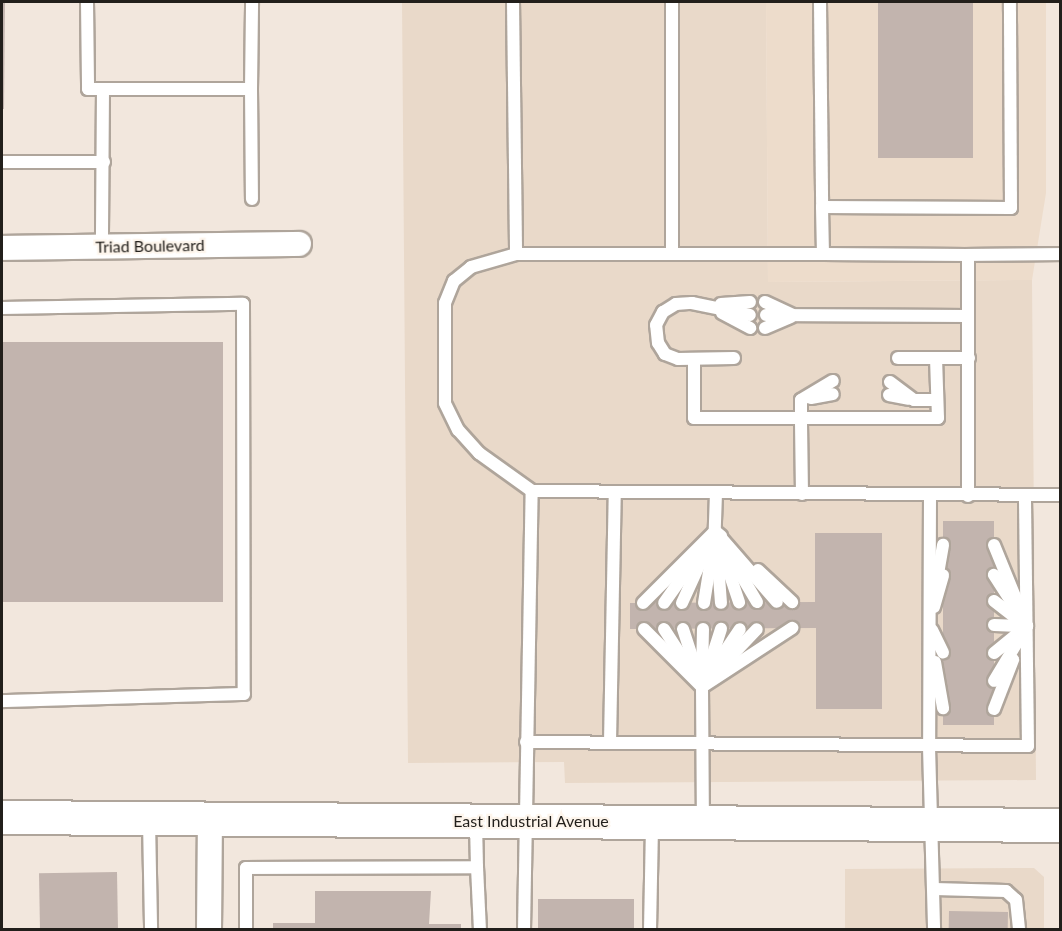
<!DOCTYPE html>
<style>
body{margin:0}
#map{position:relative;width:1062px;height:931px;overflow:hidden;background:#f2e7dd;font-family:Lato,sans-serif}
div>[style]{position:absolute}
.built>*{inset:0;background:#e9d9c9}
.industrial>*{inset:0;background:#eddccb}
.building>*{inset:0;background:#c2b4ae;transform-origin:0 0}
.roads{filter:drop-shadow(2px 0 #afa59b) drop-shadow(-2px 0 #afa59b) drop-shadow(0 2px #afa59b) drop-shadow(0 -2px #afa59b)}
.lane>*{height:12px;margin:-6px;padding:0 6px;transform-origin:6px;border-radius:6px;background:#fff}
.street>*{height:24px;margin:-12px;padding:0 12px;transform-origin:12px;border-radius:12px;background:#fff}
.secondary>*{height:33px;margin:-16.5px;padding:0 16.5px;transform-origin:16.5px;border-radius:16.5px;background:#fff}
span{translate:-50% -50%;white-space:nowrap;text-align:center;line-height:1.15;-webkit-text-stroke:4.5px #fdf5ec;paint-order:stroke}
.street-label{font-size:16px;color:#221f1b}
.frame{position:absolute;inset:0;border:3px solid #221f1b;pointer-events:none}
</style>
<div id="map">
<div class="built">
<div style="clip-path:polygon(402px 2px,766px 2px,768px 282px,1032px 280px,1036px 780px,565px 783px,564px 762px,408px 763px)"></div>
<div style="clip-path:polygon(1034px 868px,1044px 877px,1044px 929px,845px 929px,845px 869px)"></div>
</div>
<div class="industrial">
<div style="clip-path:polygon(766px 2px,1046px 2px,1046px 193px,1032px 280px,768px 282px)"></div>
</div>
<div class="building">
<div style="clip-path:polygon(2px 2px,5px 2px,4px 109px,2px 109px)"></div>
<div style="left:878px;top:2px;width:95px;height:156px"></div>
<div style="left:2px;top:342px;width:221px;height:260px"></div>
<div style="left:943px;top:521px;width:51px;height:204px"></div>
<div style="clip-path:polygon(815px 533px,882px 533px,882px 709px,816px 709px,816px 628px,630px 629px,630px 603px,815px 602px)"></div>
<div style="left:117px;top:872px;width:58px;height:78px;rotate:89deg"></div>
<div style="clip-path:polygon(315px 891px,431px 891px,429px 924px,461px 924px,461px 930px,273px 930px,273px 923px,315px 923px)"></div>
<div style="left:538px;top:899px;width:96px;height:31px"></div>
<div style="left:949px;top:911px;width:59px;height:19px;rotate:1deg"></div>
</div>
<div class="roads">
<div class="lane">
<div style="left:87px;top:2px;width:87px;rotate:89.3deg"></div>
<div style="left:88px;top:89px;width:15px"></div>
<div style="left:103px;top:89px;width:157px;rotate:90.4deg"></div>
<div style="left:513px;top:2px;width:252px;rotate:89.3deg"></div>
<div style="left:672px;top:2px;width:252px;rotate:90deg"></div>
<div style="left:820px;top:2px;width:205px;rotate:89.4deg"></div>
<div style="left:822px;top:207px;width:189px;rotate:0.3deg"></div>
<div style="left:1011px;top:208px;width:206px;rotate:-90.3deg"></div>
<div style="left:103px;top:89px;width:148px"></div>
<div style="left:251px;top:89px;width:87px;rotate:-89.3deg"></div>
<div style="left:251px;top:89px;width:110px;rotate:89.5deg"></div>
<div style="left:2px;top:162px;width:102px"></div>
<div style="left:822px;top:207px;width:47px;rotate:88.8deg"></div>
<div style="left:823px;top:254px;width:145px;rotate:0.4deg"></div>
<div style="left:765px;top:302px;width:29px;rotate:25deg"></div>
<div style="left:721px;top:304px;width:29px;rotate:-4deg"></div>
<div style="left:2px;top:308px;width:241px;rotate:-1deg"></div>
<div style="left:243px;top:304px;width:390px;rotate:89.9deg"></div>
<div style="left:244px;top:694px;width:242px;rotate:178.3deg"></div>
<div style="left:722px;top:313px;width:32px;rotate:28deg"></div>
<div style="left:766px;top:315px;width:202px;rotate:0.3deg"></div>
<div style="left:765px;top:328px;width:28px;rotate:-23deg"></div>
<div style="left:734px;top:358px;width:56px;rotate:179deg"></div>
<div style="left:678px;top:359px;width:14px;rotate:-159deg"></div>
<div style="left:665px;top:354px;width:13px;rotate:-122deg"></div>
<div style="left:658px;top:343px;width:18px;rotate:-96deg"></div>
<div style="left:656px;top:325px;width:15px;rotate:-62deg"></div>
<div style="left:663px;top:312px;width:15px;rotate:-32deg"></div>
<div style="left:676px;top:304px;width:16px;rotate:-4deg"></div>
<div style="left:692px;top:303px;width:59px;rotate:11.7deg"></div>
<div style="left:898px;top:358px;width:71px"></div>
<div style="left:694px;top:359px;width:59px;rotate:90deg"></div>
<div style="left:694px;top:418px;width:107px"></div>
<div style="left:801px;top:418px;width:18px;rotate:-90deg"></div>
<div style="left:801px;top:400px;width:37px;rotate:-31deg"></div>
<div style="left:890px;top:382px;width:30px;rotate:37deg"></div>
<div style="left:914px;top:400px;width:23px"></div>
<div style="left:889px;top:395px;width:20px;rotate:11deg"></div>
<div style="left:811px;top:398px;width:22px;rotate:-10deg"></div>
<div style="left:532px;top:491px;width:65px;rotate:-144.4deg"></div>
<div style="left:479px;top:453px;width:31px;rotate:-132deg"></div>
<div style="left:458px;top:430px;width:30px;rotate:-116deg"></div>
<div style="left:445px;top:403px;width:100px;rotate:-90deg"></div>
<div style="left:445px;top:303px;width:24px;rotate:-68deg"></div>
<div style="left:454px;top:281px;width:22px;rotate:-39deg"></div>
<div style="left:471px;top:267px;width:47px;rotate:-16.1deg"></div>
<div style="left:516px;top:254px;width:307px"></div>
<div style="left:716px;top:493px;width:38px;rotate:92deg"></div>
<div style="left:715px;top:531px;width:8px;rotate:40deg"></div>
<div style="left:802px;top:494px;width:76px;rotate:-90.8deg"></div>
<div style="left:801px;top:418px;width:137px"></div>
<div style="left:938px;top:418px;width:60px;rotate:-91.9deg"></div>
<div style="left:930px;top:495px;width:252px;rotate:90.2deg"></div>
<div style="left:929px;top:747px;width:183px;rotate:88.4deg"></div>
<div style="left:968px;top:496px;width:241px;rotate:-90deg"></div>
<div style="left:968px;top:255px;width:92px;rotate:-0.6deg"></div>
<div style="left:994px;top:545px;width:87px;rotate:67.8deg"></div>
<div style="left:1027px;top:626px;width:61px;rotate:-122.9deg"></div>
<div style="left:717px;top:550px;width:53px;rotate:85.7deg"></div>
<div style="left:723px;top:554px;width:51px;rotate:71.6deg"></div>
<div style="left:758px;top:570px;width:47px;rotate:43.3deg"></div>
<div style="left:935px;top:591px;width:47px;rotate:-80.1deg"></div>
<div style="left:994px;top:601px;width:31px;rotate:38deg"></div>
<div style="left:757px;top:602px;width:82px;rotate:-120.6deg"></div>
<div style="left:715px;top:531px;width:94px;rotate:48.9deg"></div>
<div style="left:643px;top:603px;width:102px;rotate:-45deg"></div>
<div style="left:715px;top:531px;width:88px;rotate:125.3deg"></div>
<div style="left:682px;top:603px;width:51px;rotate:-65.5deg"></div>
<div style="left:704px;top:603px;width:70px;rotate:-80.9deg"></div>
<div style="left:934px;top:607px;width:33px;rotate:-74deg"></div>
<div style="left:994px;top:625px;width:33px;rotate:2deg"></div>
<div style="left:644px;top:629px;width:82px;rotate:45deg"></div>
<div style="left:702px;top:687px;width:133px;rotate:89.6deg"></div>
<div style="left:664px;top:629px;width:44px;rotate:57deg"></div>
<div style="left:683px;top:629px;width:42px;rotate:72deg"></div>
<div style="left:932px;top:630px;width:25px;rotate:64deg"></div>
<div style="left:994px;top:653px;width:43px;rotate:-39.3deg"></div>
<div style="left:1027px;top:626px;width:64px;rotate:121deg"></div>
<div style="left:719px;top:660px;width:37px;rotate:-56deg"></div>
<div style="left:935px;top:662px;width:47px;rotate:80.1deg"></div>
<div style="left:716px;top:672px;width:59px;rotate:-46.4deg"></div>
<div style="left:702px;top:673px;width:44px;rotate:-88.7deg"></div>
<div style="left:698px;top:680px;width:8px;rotate:60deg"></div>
<div style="left:702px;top:687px;width:108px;rotate:-33.2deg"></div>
<div style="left:703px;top:685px;width:59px;rotate:-72.2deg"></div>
<div style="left:994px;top:709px;width:53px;rotate:-68.8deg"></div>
<div style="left:526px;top:742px;width:502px;rotate:0.46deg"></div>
<div style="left:1028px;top:746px;width:250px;rotate:-90.7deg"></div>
<div style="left:610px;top:742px;width:250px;rotate:-88.9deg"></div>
<div style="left:149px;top:821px;width:109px;rotate:88.9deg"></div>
<div style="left:477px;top:867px;width:63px;rotate:87.3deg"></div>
<div style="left:935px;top:889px;width:71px;rotate:1.6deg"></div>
<div style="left:1006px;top:891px;width:13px;rotate:42deg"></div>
<div style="left:1016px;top:900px;width:30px;rotate:84deg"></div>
<div style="left:246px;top:930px;width:62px;rotate:-90deg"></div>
<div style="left:246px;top:868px;width:231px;rotate:-0.2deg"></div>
<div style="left:477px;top:867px;width:45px;rotate:-91.3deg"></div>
<div style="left:524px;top:930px;width:439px;rotate:-89deg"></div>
<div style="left:532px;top:491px;width:528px;rotate:0.43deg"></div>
<div style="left:650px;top:930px;width:108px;rotate:-88.9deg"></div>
</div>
<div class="street">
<div style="left:2px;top:248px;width:297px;rotate:-0.8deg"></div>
<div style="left:209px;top:930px;width:109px;rotate:-89.5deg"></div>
</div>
<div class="secondary">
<div style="left:2px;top:817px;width:1058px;rotate:0.43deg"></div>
</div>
</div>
<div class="street-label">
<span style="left:150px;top:246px;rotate:-1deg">Triad Boulevard</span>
<span style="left:531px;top:821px">East Industrial Avenue</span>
</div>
<div class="frame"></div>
</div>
